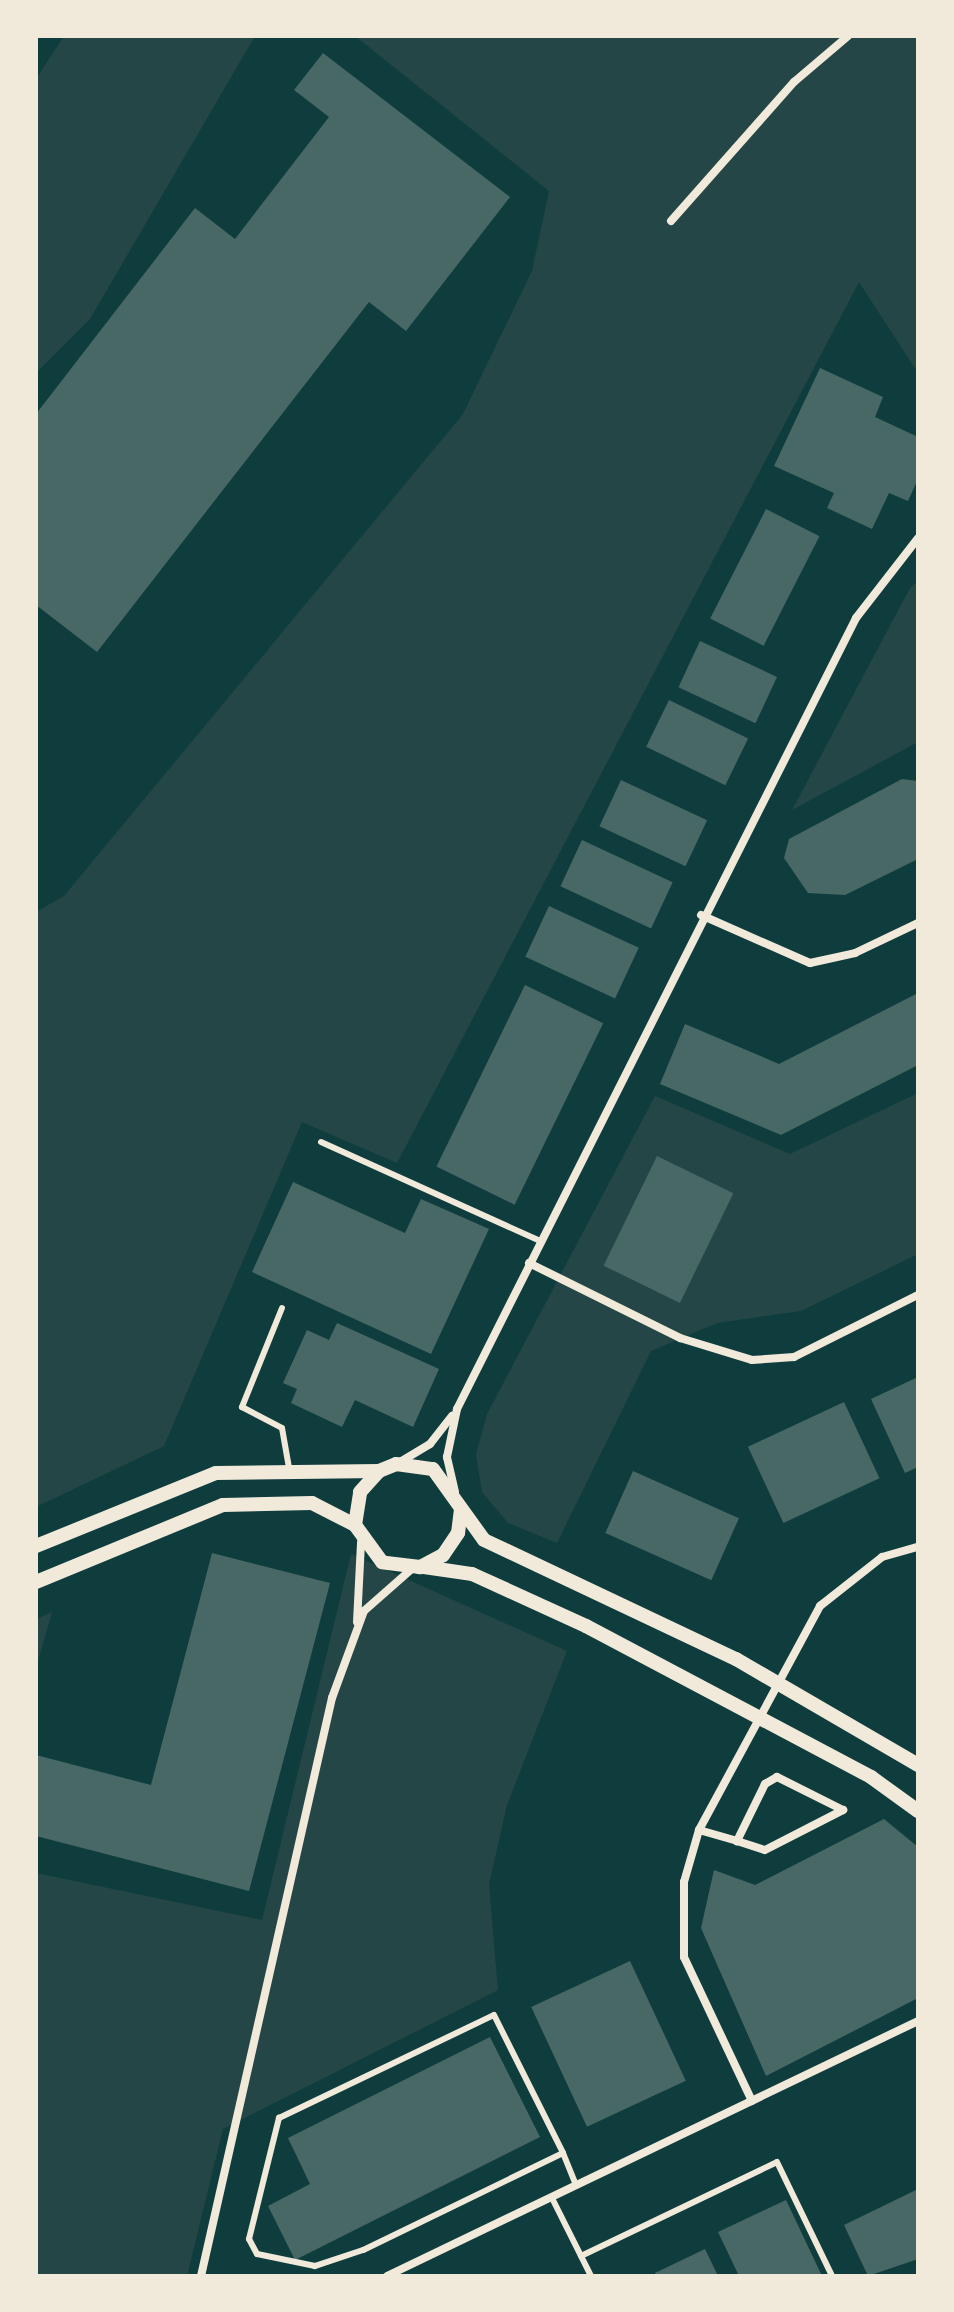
<!DOCTYPE html>
<style>
body{margin:0}
#map{position:relative;width:954px;height:2312px;overflow:hidden;background:#0f3d3e;font-family:Overpass,sans-serif}
div>[style]{position:absolute}
.green>*{inset:0;background:#244646}
.building>*{inset:0;background:#486865;transform-origin:0 0}
.service>*{height:6px;margin:-3px;padding:0 3px;transform-origin:3px;border-radius:3px;background:#f1e9da}
.minor>*{height:8px;margin:-4px;padding:0 4px;transform-origin:4px;border-radius:4px;background:#f1e9da}
.tertiary>*{height:14px;margin:-7px;padding:0 7px;transform-origin:7px;border-radius:7px;background:#f1e9da}
span{translate:-50% -50%;white-space:nowrap;text-align:center;line-height:1.15;-webkit-text-stroke:8px #f1e9da;paint-order:stroke}
.frame{position:absolute;inset:0;border:38px solid #f1e9da;pointer-events:none}
</style>
<div id="map">
<div class="green">
<div style="clip-path:polygon(64px 36px,255px 36px,90px 319px,36px 373px,36px 79px)"></div>
<div style="clip-path:polygon(355px 36px,918px 36px,918px 373px,859px 282px,397px 1163px,302px 1122px,164px 1446px,36px 1507px,36px 912px,64px 896px,463px 414px,532px 271px,549px 191px)"></div>
<div style="clip-path:polygon(918px 581px,918px 742px,792px 810px,910px 588px)"></div>
<div style="clip-path:polygon(918px 1093px,918px 1254px,801px 1311px,717px 1323px,651px 1351px,557px 1543px,508px 1523px,482px 1492px,476px 1454px,487px 1414px,655px 1096px,790px 1154px)"></div>
<div style="clip-path:polygon(351px 1554px,567px 1651px,507px 1805px,489px 1884px,498px 1990px,223px 2129px,187px 2276px,36px 2276px,36px 1873px,262px 1920px)"></div>
<div style="clip-path:polygon(52px 1612px,36px 1668px,36px 1619px)"></div>
</div>
<div class="building">
<div style="clip-path:polygon(323px 53px,510px 197px,406px 331px,369px 302px,97px 652px,36px 605px,36px 414px,195px 208px,235px 239px,329px 117px,294px 90px)"></div>
<div style="clip-path:polygon(820px 368px,883px 397px,875px 417px,916px 436px,918px 479px,908px 501px,889px 493px,872px 529px,827px 508px,834px 493px,774px 466px)"></div>
<div style="left:766px;top:509px;width:60px;height:123px;rotate:27deg"></div>
<div style="left:700px;top:641px;width:85px;height:51px;rotate:25deg"></div>
<div style="left:669px;top:700px;width:88px;height:52px;rotate:26deg"></div>
<div style="clip-path:polygon(902px 779px,918px 781px,918px 859px,845px 895px,808px 893px,784px 858px,789px 839px)"></div>
<div style="left:621px;top:780px;width:95px;height:51px;rotate:25deg"></div>
<div style="left:582px;top:840px;width:100px;height:51px;rotate:25deg"></div>
<div style="left:549px;top:906px;width:99px;height:56px;rotate:25deg"></div>
<div style="left:525px;top:985px;width:87px;height:202px;rotate:26deg"></div>
<div style="clip-path:polygon(918px 993px,918px 1065px,781px 1135px,660px 1084px,685px 1024px,779px 1064px)"></div>
<div style="left:657px;top:1156px;width:85px;height:122px;rotate:26deg"></div>
<div style="clip-path:polygon(293px 1182px,405px 1233px,421px 1199px,489px 1229px,431px 1354px,252px 1272px)"></div>
<div style="clip-path:polygon(337px 1323px,439px 1369px,413px 1427px,355px 1400px,342px 1427px,291px 1403px,297px 1389px,283px 1383px,307px 1330px,329px 1340px)"></div>
<div style="clip-path:polygon(918px 1377px,918px 1467px,905px 1473px,871px 1399px)"></div>
<div style="left:844px;top:1402px;width:84px;height:106px;rotate:65deg"></div>
<div style="left:633px;top:1471px;width:116px;height:68px;rotate:24deg"></div>
<div style="clip-path:polygon(212px 1553px,330px 1583px,249px 1891px,36px 1836px,36px 1755px,151px 1785px)"></div>
<div style="clip-path:polygon(884px 1819px,918px 1847px,918px 1998px,766px 2076px,701px 1928px,714px 1870px,755px 1885px)"></div>
<div style="left:630px;top:1961px;width:132px;height:109px;rotate:65deg"></div>
<div style="clip-path:polygon(490px 2037px,540px 2137px,295px 2260px,268px 2206px,310px 2184px,288px 2138px)"></div>
<div style="clip-path:polygon(918px 2189px,918px 2259px,868px 2276px,844px 2225px)"></div>
<div style="clip-path:polygon(786px 2200px,822px 2276px,739px 2276px,718px 2232px)"></div>
<div style="clip-path:polygon(705px 2249px,718px 2276px,656px 2276px,655px 2273px)"></div>
</div>
<div class="service">
<div style="left:321px;top:1142px;width:240px;rotate:24.3deg"></div>
<div style="left:282px;top:1308px;width:107px;rotate:112deg"></div>
<div style="left:242px;top:1407px;width:45px;rotate:27.7deg"></div>
<div style="left:282px;top:1428px;width:40px;rotate:80deg"></div>
<div style="left:563px;top:2153px;width:222px;rotate:154.1deg"></div>
<div style="left:363px;top:2250px;width:51px;rotate:161.6deg"></div>
<div style="left:315px;top:2266px;width:59px;rotate:-168.3deg"></div>
<div style="left:257px;top:2254px;width:17px;rotate:-118deg"></div>
<div style="left:249px;top:2239px;width:125px;rotate:-76.1deg"></div>
<div style="left:279px;top:2118px;width:238px;rotate:-25.6deg"></div>
<div style="left:494px;top:2015px;width:154px;rotate:63.4deg"></div>
<div style="left:563px;top:2153px;width:35px;rotate:68deg"></div>
<div style="left:552px;top:2198px;width:87px;rotate:63.4deg"></div>
<div style="left:581px;top:2256px;width:217px;rotate:-25.6deg"></div>
<div style="left:777px;top:2162px;width:127px;rotate:64.2deg"></div>
</div>
<div class="minor">
<div style="left:671px;top:221px;width:186px;rotate:-48.5deg"></div>
<div style="left:794px;top:82px;width:71px;rotate:-40.4deg"></div>
<div style="left:701px;top:915px;width:119px;rotate:23.8deg"></div>
<div style="left:810px;top:963px;width:46px;rotate:-12.5deg"></div>
<div style="left:855px;top:953px;width:70px;rotate:-25.5deg"></div>
<div style="left:529px;top:1263px;width:169px;rotate:26.4deg"></div>
<div style="left:680px;top:1338px;width:75px;rotate:17deg"></div>
<div style="left:752px;top:1360px;width:42px;rotate:-4.1deg"></div>
<div style="left:794px;top:1357px;width:139px;rotate:-26.6deg"></div>
<div style="left:400px;top:1462px;width:35px;rotate:-31deg"></div>
<div style="left:430px;top:1444px;width:36px;rotate:-52deg"></div>
<div style="left:455px;top:1492px;width:36px;rotate:-103deg"></div>
<div style="left:447px;top:1457px;width:49px;rotate:-78.2deg"></div>
<div style="left:457px;top:1409px;width:886px;rotate:-63.23deg"></div>
<div style="left:856px;top:618px;width:101px;rotate:-52.2deg"></div>
<div style="left:357px;top:1622px;width:80px;rotate:-87.1deg"></div>
<div style="left:699px;top:1830px;width:40px;rotate:16deg"></div>
<div style="left:737px;top:1841px;width:29px;rotate:18deg"></div>
<div style="left:765px;top:1850px;width:88px;rotate:-27.1deg"></div>
<div style="left:843px;top:1810px;width:74px;rotate:-153.4deg"></div>
<div style="left:777px;top:1777px;width:14px;rotate:150deg"></div>
<div style="left:765px;top:1784px;width:64px;rotate:116.2deg"></div>
<div style="left:752px;top:2101px;width:159px;rotate:-115.3deg"></div>
<div style="left:684px;top:1957px;width:75px;rotate:-90deg"></div>
<div style="left:684px;top:1882px;width:54px;rotate:-73.9deg"></div>
<div style="left:699px;top:1830px;width:255px;rotate:-61.6deg"></div>
<div style="left:820px;top:1606px;width:79px;rotate:-38.3deg"></div>
<div style="left:882px;top:1557px;width:37px;rotate:-16deg"></div>
<div style="left:201px;top:2276px;width:593px;rotate:-77.23deg"></div>
<div style="left:332px;top:1698px;width:93px;rotate:-69.8deg"></div>
<div style="left:364px;top:1611px;width:65px;rotate:-41.3deg"></div>
<div style="left:387px;top:2276px;width:589px;rotate:-25.65deg"></div>
</div>
<div class="tertiary">
<div style="left:461px;top:1509px;width:24px;rotate:97deg"></div>
<div style="left:458px;top:1533px;width:27px;rotate:124deg"></div>
<div style="left:443px;top:1555px;width:26px;rotate:152deg"></div>
<div style="left:420px;top:1567px;width:38px;rotate:-173deg"></div>
<div style="left:382px;top:1562px;width:46px;rotate:-126.1deg"></div>
<div style="left:355px;top:1525px;width:33px;rotate:-81deg"></div>
<div style="left:360px;top:1492px;width:28px;rotate:-48deg"></div>
<div style="left:379px;top:1471px;width:18px;rotate:-22deg"></div>
<div style="left:396px;top:1464px;width:37px;rotate:8deg"></div>
<div style="left:433px;top:1469px;width:87px;rotate:54.3deg"></div>
<div style="left:484px;top:1540px;width:279px;rotate:25.3deg"></div>
<div style="left:736px;top:1659px;width:211px;rotate:30.2deg"></div>
<div style="left:36px;top:1546px;width:194px;rotate:-22.1deg"></div>
<div style="left:216px;top:1473px;width:163px;rotate:-0.7deg"></div>
<div style="left:424px;top:1567px;width:49px;rotate:8.3deg"></div>
<div style="left:472px;top:1574px;width:125px;rotate:24.5deg"></div>
<div style="left:586px;top:1626px;width:323px;rotate:27.9deg"></div>
<div style="left:871px;top:1777px;width:58px;rotate:35.9deg"></div>
<div style="left:36px;top:1582px;width:202px;rotate:-22.4deg"></div>
<div style="left:223px;top:1505px;width:89px;rotate:-1.3deg"></div>
<div style="left:312px;top:1503px;width:48px;rotate:27.1deg"></div>
</div>
<div class="frame"></div>
</div>
